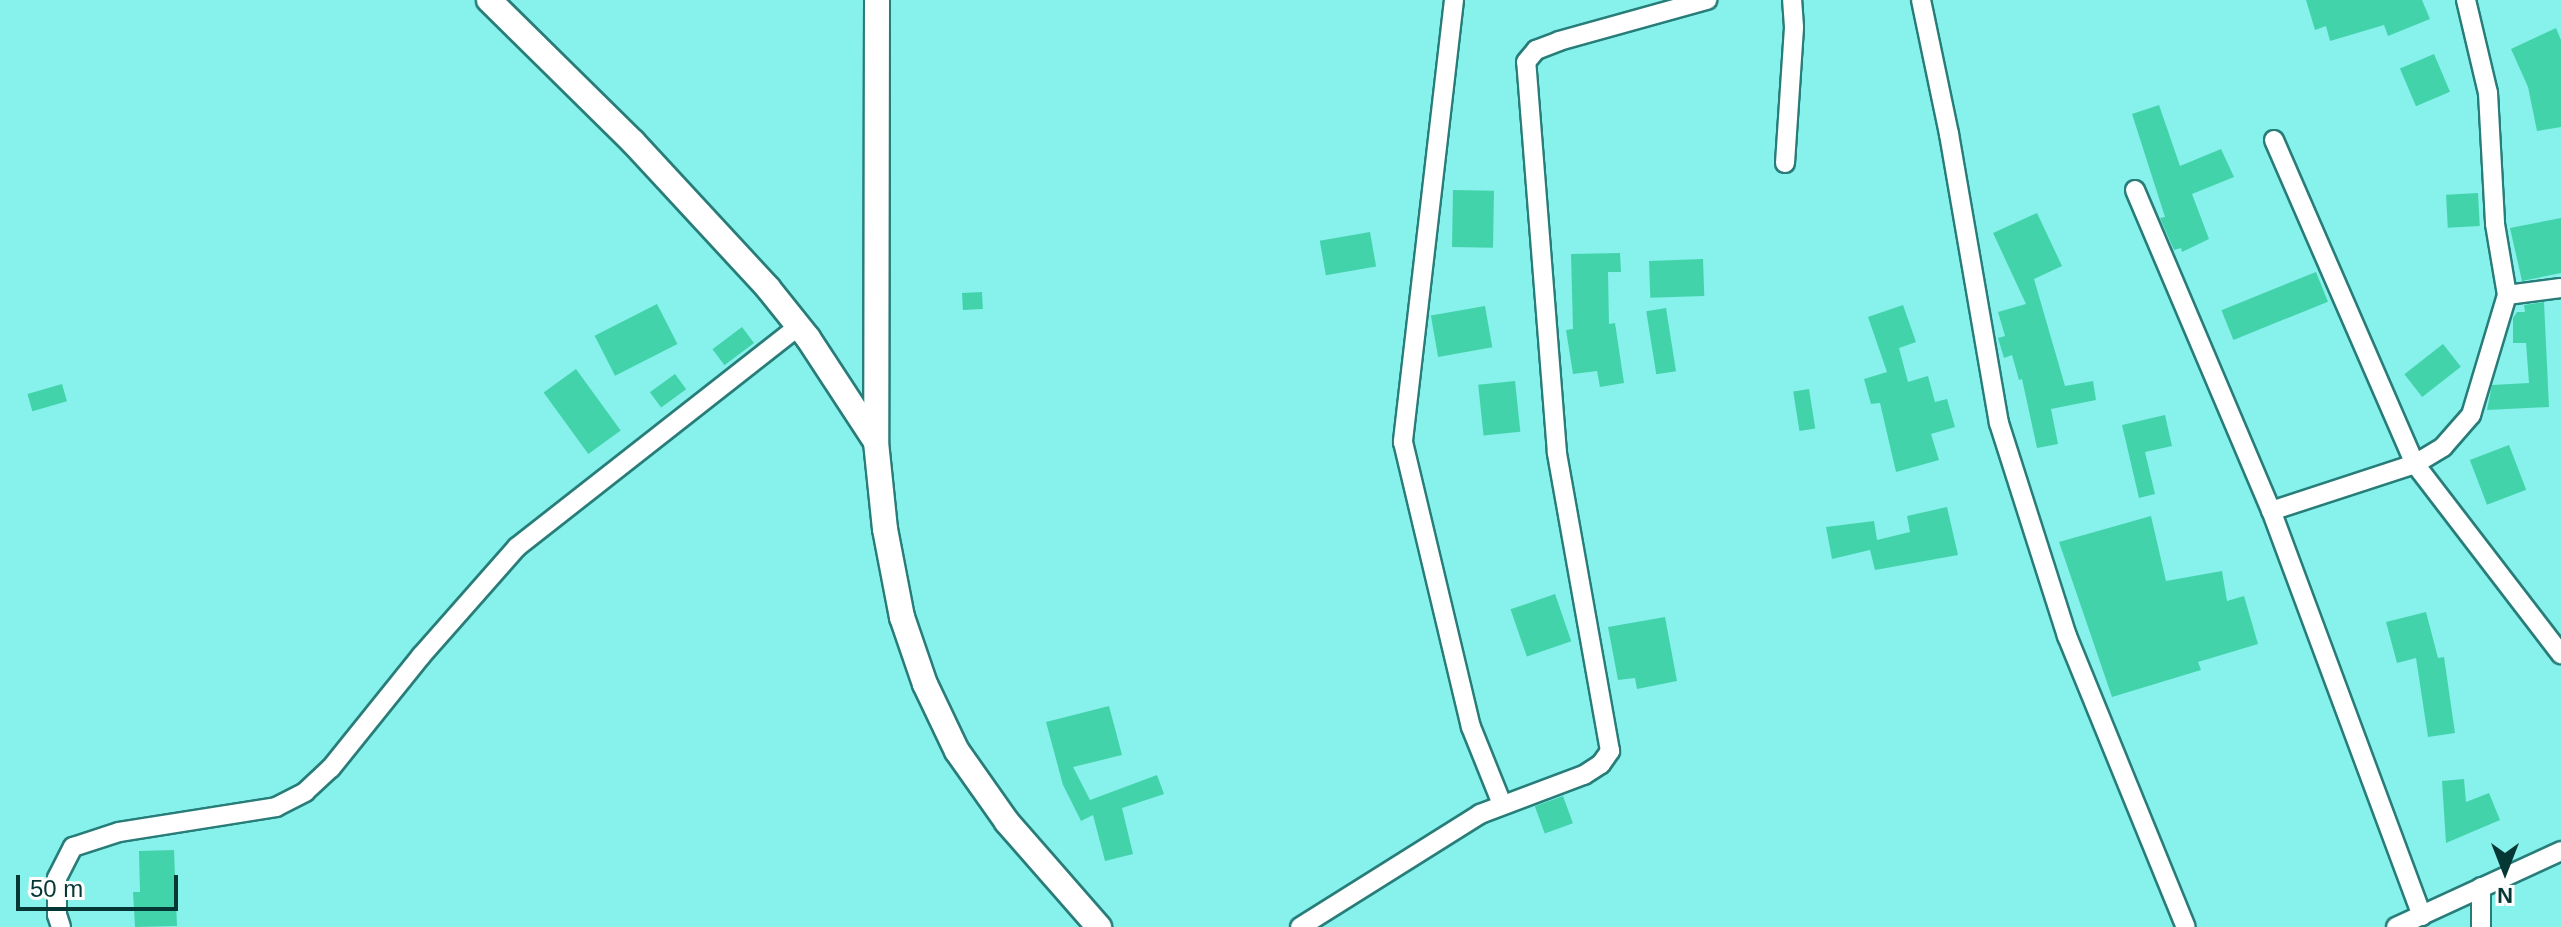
<!DOCTYPE html>
<style>
body{margin:0}
#map{position:relative;width:2561px;height:927px;overflow:hidden;background:#87f1eb;font-family:Helvetica,sans-serif}
div>[style]{position:absolute}
.building>*{inset:0;background:#43d3ab;transform-origin:0 0}
.roads{filter:drop-shadow(2px 0 #287d79) drop-shadow(-2px 0 #287d79) drop-shadow(0 2px #287d79) drop-shadow(0 -2px #287d79)}
.street>*{height:18px;margin:-9px;padding:0 9px;transform-origin:9px;border-radius:9px;background:#fff}
.secondary>*{height:24px;margin:-12px;padding:0 12px;transform-origin:12px;border-radius:12px;background:#fff}
span{translate:-50% -50%;white-space:nowrap;text-align:center;line-height:1.15;-webkit-text-stroke:6px #fdfdfd;paint-order:stroke}
.north{position:absolute;left:2465px;top:831px;width:80px;height:80px;-webkit-text-stroke:6px #fdfdfd;paint-order:stroke;rotate:180deg;font-size:22px;font-weight:700;line-height:32px;text-align:center;color:#053735}
.north::after{content:'';display:block;margin:auto;width:28px;height:36px;background:#053735;clip-path:polygon(50% 0,100% 100%,50% 72%,0 100%)}
.scale{position:absolute;left:16px;top:875px;width:162px;height:36px;box-sizing:border-box;border:4px solid #053735;border-top:0;padding-left:10px;font-size:24px;line-height:28px;white-space:nowrap;color:#053735;-webkit-text-stroke:6px #fdfdfd;paint-order:stroke}
</style>
<div id="map">
<div class="building">
<div style="clip-path:polygon(2306px 0,2422px 0,2430px 19px,2388px 36px,2384px 25px,2330px 41px,2326px 26px,2315px 30px)"></div>
<div style="clip-path:polygon(2556px 28px,2561px 40px,2561px 127px,2537px 131px,2528px 87px,2511px 49px)"></div>
<div style="left:2434px;top:54px;width:41px;height:37px;rotate:67deg"></div>
<div style="clip-path:polygon(2159px 105px,2180px 166px,2221px 149px,2234px 177px,2192px 194px,2209px 239px,2182px 252px,2181px 248px,2174px 250px,2160px 218px,2165px 217px,2132px 114px)"></div>
<div style="left:1453px;top:190px;width:41px;height:57px;rotate:1deg"></div>
<div style="left:2478px;top:193px;width:33px;height:32px;rotate:87deg"></div>
<div style="clip-path:polygon(2037px 213px,2062px 266px,2034px 279px,2065px 386px,2093px 381px,2096px 400px,2051px 409px,2058px 444px,2037px 448px,2022px 379px,2019px 380px,2012px 355px,2004px 358px,1998px 338px,2005px 336px,1998px 312px,2026px 304px,1993px 233px)"></div>
<div style="clip-path:polygon(2561px 218px,2561px 273px,2522px 281px,2510px 228px)"></div>
<div style="left:1370px;top:232px;width:35px;height:51px;rotate:80deg"></div>
<div style="clip-path:polygon(1620px 253px,1621px 272px,1608px 272px,1609px 324px,1615px 323px,1624px 383px,1600px 387px,1597px 371px,1573px 374px,1566px 330px,1573px 329px,1571px 254px)"></div>
<div style="left:1703px;top:259px;width:37px;height:54px;rotate:88deg"></div>
<div style="left:2316px;top:272px;width:32px;height:102px;rotate:68deg"></div>
<div style="left:982px;top:292px;width:17px;height:20px;rotate:87deg"></div>
<div style="clip-path:polygon(2544px 302px,2549px 407px,2487px 410px,2492px 385px,2529px 383px,2526px 343px,2513px 343px,2513px 318px,2517px 312px,2525px 312px,2524px 305px)"></div>
<div style="left:657px;top:304px;width:45px;height:70px;rotate:63deg"></div>
<div style="clip-path:polygon(1903px 305px,1916px 342px,1899px 348px,1908px 382px,1928px 376px,1935px 402px,1947px 399px,1955px 427px,1931px 434px,1939px 460px,1896px 472px,1880px 403px,1871px 404px,1864px 379px,1887px 372px,1868px 317px)"></div>
<div style="left:1485px;top:306px;width:42px;height:55px;rotate:80deg"></div>
<div style="left:1666px;top:308px;width:64px;height:20px;rotate:81deg"></div>
<div style="left:742px;top:327px;width:20px;height:37px;rotate:53deg"></div>
<div style="left:2443px;top:344px;width:29px;height:49px;rotate:52deg"></div>
<div style="left:576px;top:369px;width:76px;height:40px;rotate:54deg"></div>
<div style="left:675px;top:374px;width:19px;height:31px;rotate:54deg"></div>
<div style="left:1515px;top:381px;width:51px;height:37px;rotate:84deg"></div>
<div style="left:62px;top:384px;width:18px;height:36px;rotate:74deg"></div>
<div style="left:1809px;top:389px;width:40px;height:16px;rotate:81deg"></div>
<div style="clip-path:polygon(2165px 415px,2172px 446px,2145px 452px,2155px 494px,2139px 498px,2122px 425px)"></div>
<div style="left:2509px;top:445px;width:48px;height:42px;rotate:69deg"></div>
<div style="clip-path:polygon(1947px 507px,1958px 555px,1875px 570px,1870px 550px,1832px 559px,1826px 527px,1874px 521px,1877px 540px,1910px 532px,1907px 516px)"></div>
<div style="clip-path:polygon(2151px 516px,2166px 581px,2222px 571px,2227px 601px,2244px 596px,2258px 644px,2198px 662px,2201px 670px,2112px 697px,2059px 542px)"></div>
<div style="left:1555px;top:594px;width:50px;height:47px;rotate:71deg"></div>
<div style="clip-path:polygon(2426px 612px,2438px 658px,2444px 657px,2455px 733px,2428px 737px,2416px 658px,2397px 663px,2386px 622px)"></div>
<div style="clip-path:polygon(1665px 617px,1677px 681px,1637px 689px,1635px 678px,1618px 680px,1608px 627px)"></div>
<div style="clip-path:polygon(1109px 706px,1122px 755px,1073px 767px,1090px 800px,1157px 775px,1164px 794px,1122px 808px,1133px 854px,1105px 861px,1093px 815px,1081px 821px,1063px 785px,1046px 722px)"></div>
<div style="clip-path:polygon(2464px 779px,2466px 802px,2489px 793px,2500px 820px,2446px 843px,2442px 781px)"></div>
<div style="left:1563px;top:796px;width:29px;height:30px;rotate:70deg"></div>
<div style="clip-path:polygon(174px 850px,177px 926px,135px 927px,133px 892px,140px 892px,139px 851px)"></div>
</div>
<div class="roads">
<div class="street">
<div style="left:1454px;top:0;width:445px;rotate:96.6deg"></div>
<div style="left:1403px;top:442px;width:293px;rotate:76.6deg"></div>
<div style="left:1471px;top:727px;width:83px;rotate:68.1deg"></div>
<div style="left:1921px;top:0;width:137px;rotate:78.2deg"></div>
<div style="left:1949px;top:134px;width:293px;rotate:80.2deg"></div>
<div style="left:1999px;top:423px;width:224px;rotate:72.3deg"></div>
<div style="left:2067px;top:636px;width:314px;rotate:67.8deg"></div>
<div style="left:2466px;top:0;width:96px;rotate:76.7deg"></div>
<div style="left:2488px;top:93px;width:131px;rotate:86.9deg"></div>
<div style="left:2495px;top:224px;width:72px;rotate:80.4deg"></div>
<div style="left:2274px;top:140px;width:353px;rotate:66.5deg"></div>
<div style="left:2415px;top:464px;width:240px;rotate:52.5deg"></div>
<div style="left:1785px;top:163px;width:136px;rotate:-86.2deg"></div>
<div style="left:1794px;top:27px;width:27px;rotate:-94deg"></div>
<div style="left:2135px;top:190px;width:349px;rotate:67deg"></div>
<div style="left:2481px;top:887px;width:40px;rotate:90deg"></div>
<div style="left:2422px;top:916px;width:432px;rotate:-110.4deg"></div>
<div style="left:2271px;top:511px;width:151px;rotate:-18.1deg"></div>
<div style="left:2415px;top:464px;width:33px;rotate:-31deg"></div>
<div style="left:2443px;top:447px;width:43px;rotate:-48.8deg"></div>
<div style="left:2471px;top:415px;width:125px;rotate:-73.3deg"></div>
<div style="left:2507px;top:295px;width:54px;rotate:-7.4deg"></div>
<div style="left:61px;top:927px;width:13px;rotate:-108deg"></div>
<div style="left:57px;top:915px;width:37px;rotate:-90deg"></div>
<div style="left:57px;top:878px;width:35px;rotate:-63deg"></div>
<div style="left:73px;top:847px;width:48px;rotate:-18.1deg"></div>
<div style="left:119px;top:832px;width:159px;rotate:-9deg"></div>
<div style="left:276px;top:807px;width:33px;rotate:-27deg"></div>
<div style="left:305px;top:792px;width:35px;rotate:-43deg"></div>
<div style="left:331px;top:768px;width:144px;rotate:-51.2deg"></div>
<div style="left:421px;top:656px;width:145px;rotate:-48.6deg"></div>
<div style="left:517px;top:547px;width:350px;rotate:-38.1deg"></div>
<div style="left:1300px;top:927px;width:213px;rotate:-32.1deg"></div>
<div style="left:1480px;top:814px;width:111px;rotate:-20.6deg"></div>
<div style="left:1584px;top:775px;width:20px;rotate:-33deg"></div>
<div style="left:1601px;top:764px;width:16px;rotate:-55deg"></div>
<div style="left:1610px;top:751px;width:303px;rotate:-100.1deg"></div>
<div style="left:1557px;top:453px;width:392px;rotate:-94.5deg"></div>
<div style="left:1526px;top:62px;width:16px;rotate:-50deg"></div>
<div style="left:1536px;top:50px;width:25px;rotate:-21deg"></div>
<div style="left:1559px;top:41px;width:154px;rotate:-15.5deg"></div>
<div style="left:2396px;top:927px;width:182px;rotate:-24.7deg"></div>
</div>
<div class="secondary">
<div style="left:489px;top:0;width:202px;rotate:44.6deg"></div>
<div style="left:633px;top:142px;width:199px;rotate:47.2deg"></div>
<div style="left:768px;top:288px;width:64px;rotate:51.3deg"></div>
<div style="left:808px;top:338px;width:124px;rotate:56.8deg"></div>
<div style="left:877px;top:0;width:442px;rotate:90.1deg"></div>
<div style="left:876px;top:442px;width:87px;rotate:84.1deg"></div>
<div style="left:885px;top:529px;width:90px;rotate:79.1deg"></div>
<div style="left:902px;top:617px;width:71px;rotate:71.1deg"></div>
<div style="left:925px;top:684px;width:74px;rotate:64.5deg"></div>
<div style="left:957px;top:751px;width:87px;rotate:54.8deg"></div>
<div style="left:1007px;top:822px;width:140px;rotate:48.8deg"></div>
</div>
</div>
<div class="north">N</div>
<div class="scale">50 m</div>
</div>
